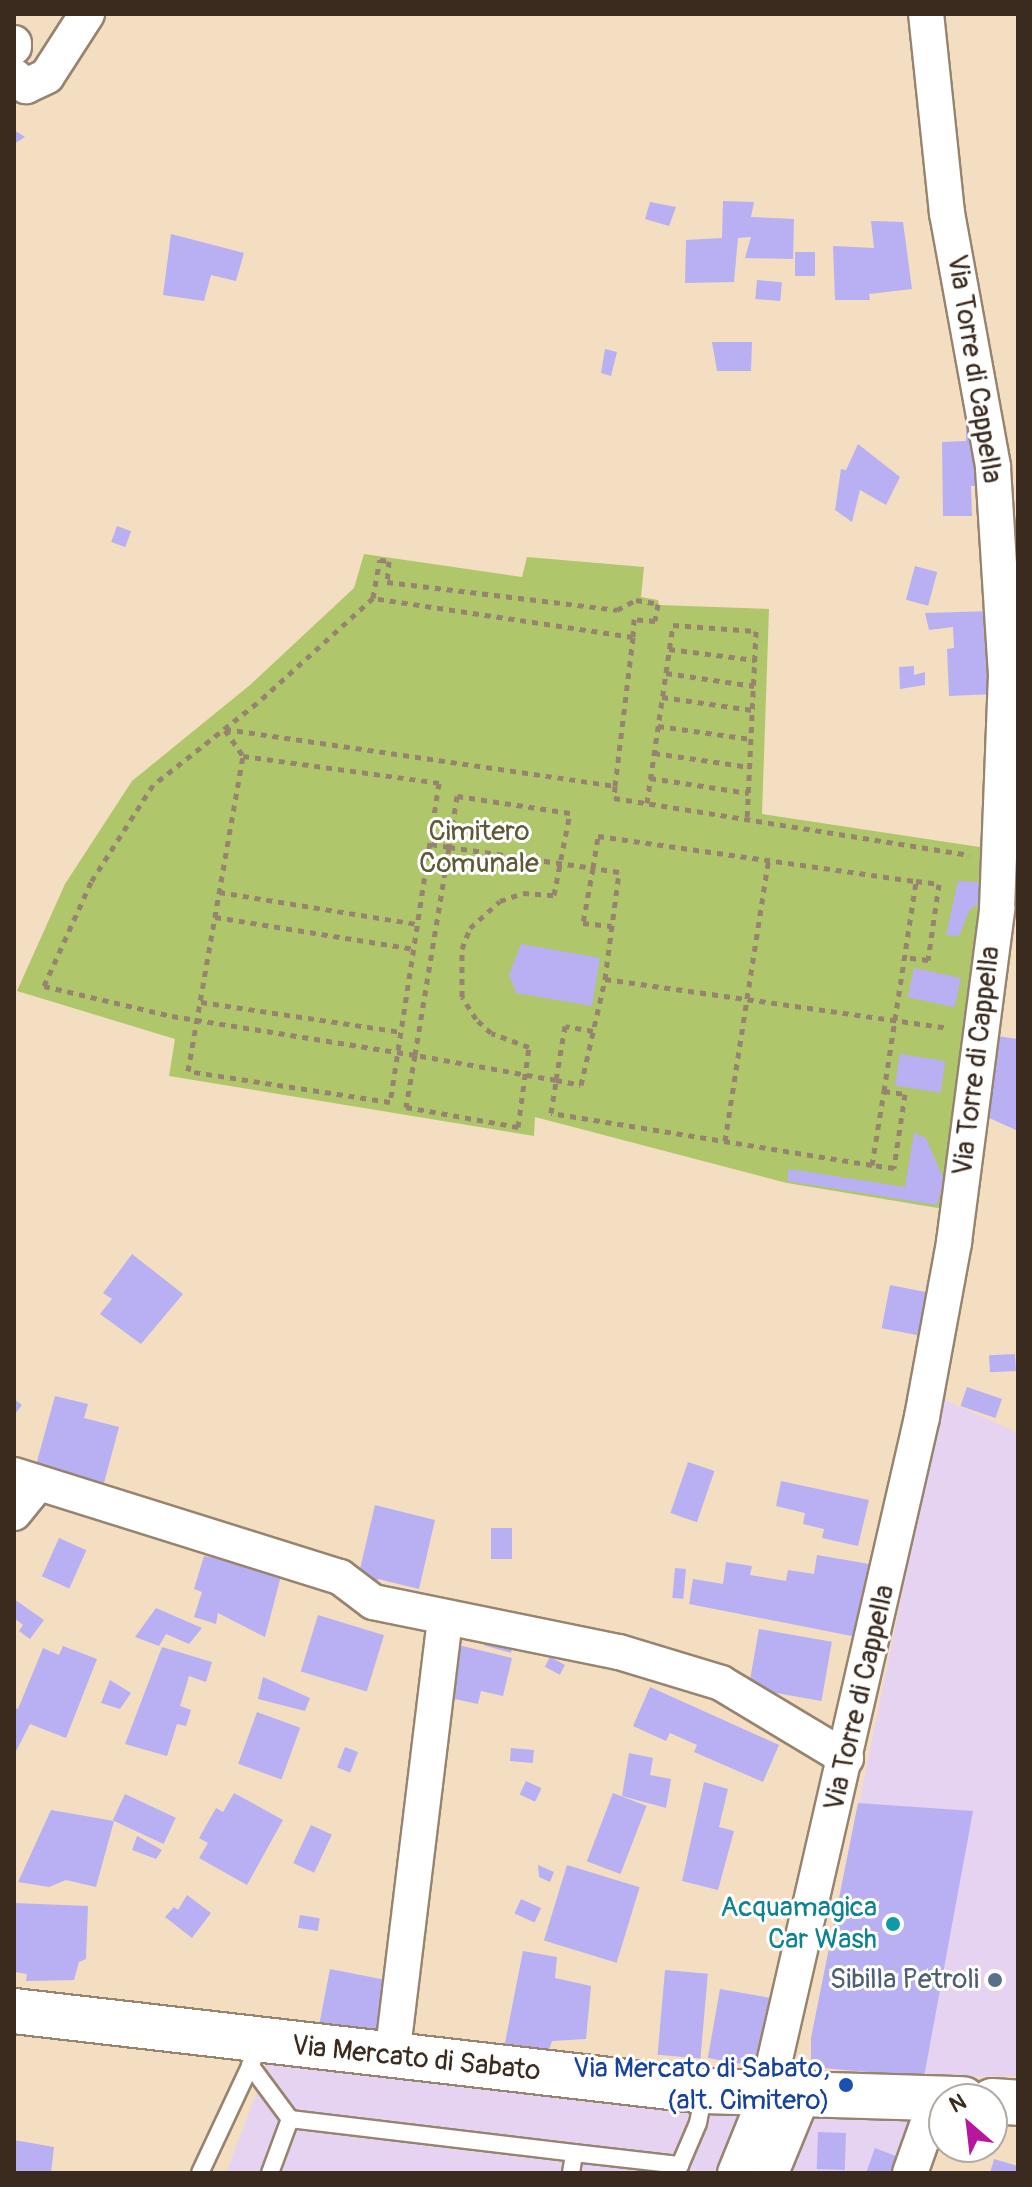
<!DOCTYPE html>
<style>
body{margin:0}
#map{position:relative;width:1032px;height:2187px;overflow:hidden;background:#f3dec2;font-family:Pangolin,sans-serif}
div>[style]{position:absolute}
.built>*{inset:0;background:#e5d3f1}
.green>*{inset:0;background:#b0c66b}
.building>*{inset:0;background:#b8b0f2;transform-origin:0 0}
.path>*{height:5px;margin-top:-2.5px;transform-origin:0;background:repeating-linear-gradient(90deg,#978470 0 6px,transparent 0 12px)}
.roads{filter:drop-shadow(2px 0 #978470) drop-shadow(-2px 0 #978470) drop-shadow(0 2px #978470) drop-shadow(0 -2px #978470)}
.lane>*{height:16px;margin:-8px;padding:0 8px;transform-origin:8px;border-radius:8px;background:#fff}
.street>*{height:34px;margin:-17px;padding:0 17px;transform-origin:17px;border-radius:17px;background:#fff}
.secondary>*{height:44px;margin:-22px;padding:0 22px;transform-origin:22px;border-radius:22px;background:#fff}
.dots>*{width:22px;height:22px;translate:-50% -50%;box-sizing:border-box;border:4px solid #fff;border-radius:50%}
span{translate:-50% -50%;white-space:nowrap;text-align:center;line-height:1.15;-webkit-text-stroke:6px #fff;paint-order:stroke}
.street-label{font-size:28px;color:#3b2a1e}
.park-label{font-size:28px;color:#5e5935}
.culture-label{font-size:28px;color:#0d838f}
.right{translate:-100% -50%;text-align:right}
.service-label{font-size:28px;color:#4e5e75}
.transit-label{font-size:28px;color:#164399}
.frame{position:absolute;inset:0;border:16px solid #3b2a1e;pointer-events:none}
.north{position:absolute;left:928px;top:2083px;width:80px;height:80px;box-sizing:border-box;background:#fff;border:2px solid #b1aaa5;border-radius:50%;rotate:332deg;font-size:22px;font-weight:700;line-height:32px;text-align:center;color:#3b2a1e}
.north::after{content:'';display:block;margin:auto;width:28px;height:36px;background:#b5179e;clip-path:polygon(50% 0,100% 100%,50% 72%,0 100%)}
</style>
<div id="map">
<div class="built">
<div style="clip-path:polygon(942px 1399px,1018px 1433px,1018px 2076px,924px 2077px,811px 2038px)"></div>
<div style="clip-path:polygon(269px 2060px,925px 2118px,902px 2173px,226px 2173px)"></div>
</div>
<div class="green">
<div style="clip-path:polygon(364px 554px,522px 577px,527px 557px,644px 567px,641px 597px,658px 600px,659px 605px,769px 609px,762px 814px,986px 848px,944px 1209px,787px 1183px,535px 1117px,534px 1136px,169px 1076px,175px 1039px,17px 991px,65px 884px,132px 781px,250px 685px,354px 588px)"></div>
</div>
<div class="building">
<div style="clip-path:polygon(14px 130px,25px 137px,14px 144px)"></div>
<div style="clip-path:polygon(723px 201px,754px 202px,751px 217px,794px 219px,793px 259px,745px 258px,751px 237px,738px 238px,734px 282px,685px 283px,686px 240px,722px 238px)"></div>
<div style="clip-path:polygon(650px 202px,676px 207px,669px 226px,645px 219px)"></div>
<div style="clip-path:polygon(871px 221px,903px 222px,912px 289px,869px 294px,870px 300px,835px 300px,833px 246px,874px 248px)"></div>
<div style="clip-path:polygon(171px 234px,244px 253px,236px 281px,211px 275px,204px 301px,163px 295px)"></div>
<div style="left:795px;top:252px;width:20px;height:24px"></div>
<div style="left:757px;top:280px;width:25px;height:19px;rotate:5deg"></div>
<div style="clip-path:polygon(712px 342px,752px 342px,751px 371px,717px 371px)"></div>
<div style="clip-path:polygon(605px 349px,617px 352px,611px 376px,601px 373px)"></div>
<div style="clip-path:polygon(984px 428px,988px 486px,971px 486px,972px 516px,943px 516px,942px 442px,966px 441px,966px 429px)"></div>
<div style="clip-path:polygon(858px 444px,900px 477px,886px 505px,860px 490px,852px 522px,835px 510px,841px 469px,846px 470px)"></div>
<div style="left:117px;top:526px;width:15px;height:17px;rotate:20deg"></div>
<div style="left:915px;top:566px;width:23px;height:35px;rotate:15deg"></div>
<div style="clip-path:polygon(994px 611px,997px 694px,949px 696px,947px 649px,954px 648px,953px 627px,929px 630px,925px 613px)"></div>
<div style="clip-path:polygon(914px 666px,914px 675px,925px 672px,925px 685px,900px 689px,899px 667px)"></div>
<div style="clip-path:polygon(958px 881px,994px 883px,989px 898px,970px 909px,959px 936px,946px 935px)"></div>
<div style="clip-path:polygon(521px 944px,600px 958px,592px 1006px,516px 993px,509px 975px)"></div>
<div style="left:914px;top:968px;width:48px;height:30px;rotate:12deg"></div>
<div style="clip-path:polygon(997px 1036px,1018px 1039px,1018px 1131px,987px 1117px)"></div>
<div style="left:900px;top:1054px;width:46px;height:32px;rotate:9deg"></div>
<div style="clip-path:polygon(914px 1133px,926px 1138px,944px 1180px,937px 1205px,787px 1181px,789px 1169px,905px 1187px)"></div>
<div style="clip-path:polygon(132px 1254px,183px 1294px,141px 1344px,100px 1314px,112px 1299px,103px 1293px)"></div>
<div style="left:890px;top:1285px;width:44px;height:44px;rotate:11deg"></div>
<div style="left:1015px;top:1354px;width:17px;height:26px;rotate:87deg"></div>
<div style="left:967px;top:1387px;width:37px;height:20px;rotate:19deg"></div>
<div style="clip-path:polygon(55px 1396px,88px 1404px,84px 1418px,119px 1427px,104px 1483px,36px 1465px)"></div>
<div style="clip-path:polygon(14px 1399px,22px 1405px,14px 1415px)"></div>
<div style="left:688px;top:1462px;width:28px;height:54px;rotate:19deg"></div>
<div style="clip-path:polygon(781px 1481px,869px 1500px,858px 1546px,822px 1538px,824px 1529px,803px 1524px,805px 1513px,776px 1506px)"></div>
<div style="clip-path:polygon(375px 1505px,435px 1520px,419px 1589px,378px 1579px,375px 1590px,356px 1586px)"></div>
<div style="left:491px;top:1528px;width:21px;height:31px"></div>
<div style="left:59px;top:1538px;width:30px;height:42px;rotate:24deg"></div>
<div style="clip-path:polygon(817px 1555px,875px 1565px,862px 1638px,689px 1604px,693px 1579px,723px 1584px,726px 1562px,752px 1566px,750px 1575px,786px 1581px,788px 1570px,814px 1574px)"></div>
<div style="clip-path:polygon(204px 1556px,282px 1572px,265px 1637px,218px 1613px,216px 1624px,194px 1617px,202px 1592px,194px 1589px)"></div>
<div style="left:675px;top:1568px;width:11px;height:30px;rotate:5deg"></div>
<div style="clip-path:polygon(14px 1599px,44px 1620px,30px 1639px,19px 1631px,23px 1625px,14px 1618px)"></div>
<div style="clip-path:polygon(156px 1608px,202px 1628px,189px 1644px,166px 1634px,159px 1646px,135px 1637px)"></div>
<div style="left:318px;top:1615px;width:69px;height:59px;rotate:17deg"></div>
<div style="left:759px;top:1629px;width:74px;height:60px;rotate:10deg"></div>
<div style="left:487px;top:1634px;width:28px;height:12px;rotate:15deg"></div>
<div style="clip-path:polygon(450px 1643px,512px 1658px,503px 1696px,481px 1691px,478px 1704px,445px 1697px)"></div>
<div style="clip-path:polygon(63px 1646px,97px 1659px,66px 1738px,30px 1724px,14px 1755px,14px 1707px,18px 1709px,43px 1648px,59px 1655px)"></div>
<div style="clip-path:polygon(162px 1647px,212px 1662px,206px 1682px,189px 1676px,180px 1706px,191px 1710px,186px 1726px,177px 1724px,167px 1756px,125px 1744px)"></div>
<div style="left:550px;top:1657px;width:17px;height:11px;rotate:28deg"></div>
<div style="clip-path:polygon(263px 1677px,310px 1698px,305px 1711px,258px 1699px)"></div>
<div style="clip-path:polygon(110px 1680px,131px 1693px,120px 1709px,101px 1703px)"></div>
<div style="clip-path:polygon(650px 1687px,779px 1745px,763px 1782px,694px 1752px,697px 1745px,670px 1733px,666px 1741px,633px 1726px)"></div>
<div style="left:257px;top:1712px;width:46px;height:55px;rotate:20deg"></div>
<div style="left:345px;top:1747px;width:14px;height:22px;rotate:21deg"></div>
<div style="left:511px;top:1748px;width:23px;height:13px;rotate:5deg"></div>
<div style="clip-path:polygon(629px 1753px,653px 1758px,650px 1775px,671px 1779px,666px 1808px,622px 1796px)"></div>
<div style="left:526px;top:1781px;width:17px;height:15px;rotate:25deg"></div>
<div style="clip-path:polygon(704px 1782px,728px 1789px,719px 1827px,734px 1831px,718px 1890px,682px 1881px)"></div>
<div style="clip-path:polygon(234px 1793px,283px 1820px,247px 1885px,199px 1858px,208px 1843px,199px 1838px,216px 1808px,223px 1812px)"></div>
<div style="left:613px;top:1793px;width:36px;height:73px;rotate:21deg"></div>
<div style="left:125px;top:1794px;width:56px;height:29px;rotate:25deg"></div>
<div style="clip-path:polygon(858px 1803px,973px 1811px,924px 2077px,811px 2067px,811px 2038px)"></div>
<div style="clip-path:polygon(51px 1810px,114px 1821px,96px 1887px,66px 1880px,49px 1887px,18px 1882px)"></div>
<div style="left:311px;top:1825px;width:23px;height:42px;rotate:25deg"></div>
<div style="clip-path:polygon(137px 1836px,162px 1850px,156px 1859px,132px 1850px)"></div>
<div style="clip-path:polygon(538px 1865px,554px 1872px,550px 1882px,539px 1877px)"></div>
<div style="left:567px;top:1865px;width:76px;height:79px;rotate:17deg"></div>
<div style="clip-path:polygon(187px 1895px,211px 1913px,192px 1938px,165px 1917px,174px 1907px,178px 1910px)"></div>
<div style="left:521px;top:1899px;width:22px;height:16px;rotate:24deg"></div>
<div style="clip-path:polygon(14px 1903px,88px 1906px,86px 1959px,79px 1962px,74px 1980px,26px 1981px,27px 1974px,14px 1972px)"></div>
<div style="left:300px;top:1915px;width:20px;height:13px;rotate:9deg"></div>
<div style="clip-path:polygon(523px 1951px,557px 1957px,555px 1978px,591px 1986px,586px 2039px,552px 2041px,547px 2055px,503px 2053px)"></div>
<div style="left:330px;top:1969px;width:57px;height:56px;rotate:11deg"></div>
<div style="left:665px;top:1970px;width:43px;height:85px;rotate:5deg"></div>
<div style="left:720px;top:1989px;width:52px;height:70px;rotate:10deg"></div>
<div style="left:818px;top:2132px;width:28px;height:37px;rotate:2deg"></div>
<div style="clip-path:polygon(14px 2140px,54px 2147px,51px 2173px,14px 2173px)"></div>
<div style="clip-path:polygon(875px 2148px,901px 2158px,895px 2173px,866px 2173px)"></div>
<div style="clip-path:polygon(994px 2159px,1018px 2166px,1018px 2173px,990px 2173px)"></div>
</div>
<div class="path">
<div style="left:373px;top:598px;width:39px;rotate:-80deg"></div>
<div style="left:380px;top:560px;width:9px;rotate:6deg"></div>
<div style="left:389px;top:561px;width:21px;rotate:95deg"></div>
<div style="left:387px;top:582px;width:232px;rotate:6.9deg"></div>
<div style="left:617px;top:610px;width:21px;rotate:-28deg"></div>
<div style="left:636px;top:600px;width:22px;rotate:10deg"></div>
<div style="left:658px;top:604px;width:17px;rotate:100deg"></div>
<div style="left:655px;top:621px;width:21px;rotate:-175deg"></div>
<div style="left:634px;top:619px;width:18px;rotate:93deg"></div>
<div style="left:669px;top:649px;width:87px;rotate:7.3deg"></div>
<div style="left:666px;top:673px;width:89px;rotate:8.4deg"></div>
<div style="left:662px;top:697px;width:91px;rotate:8.2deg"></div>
<div style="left:658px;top:726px;width:94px;rotate:8deg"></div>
<div style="left:225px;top:729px;width:394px;rotate:8.3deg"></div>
<div style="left:615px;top:786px;width:150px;rotate:-83.1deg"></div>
<div style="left:633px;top:637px;width:263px;rotate:-171.5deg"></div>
<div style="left:373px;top:598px;width:156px;rotate:137.8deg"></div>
<div style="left:257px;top:703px;width:132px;rotate:141.7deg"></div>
<div style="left:153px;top:785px;width:115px;rotate:122.6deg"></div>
<div style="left:91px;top:882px;width:114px;rotate:114.3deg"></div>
<div style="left:44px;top:986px;width:131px;rotate:13.2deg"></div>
<div style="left:172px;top:1016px;width:246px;rotate:9.1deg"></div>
<div style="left:415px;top:1055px;width:53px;rotate:99.8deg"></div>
<div style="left:406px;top:1107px;width:114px;rotate:10.1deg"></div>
<div style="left:518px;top:1127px;width:81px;rotate:-82.2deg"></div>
<div style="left:529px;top:1047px;width:40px;rotate:-159.8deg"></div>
<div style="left:491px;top:1033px;width:21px;rotate:-137deg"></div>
<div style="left:476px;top:1019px;width:26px;rotate:-122deg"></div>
<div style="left:462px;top:997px;width:48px;rotate:-90deg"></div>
<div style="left:462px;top:949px;width:22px;rotate:-69deg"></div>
<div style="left:470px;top:928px;width:40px;rotate:-42deg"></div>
<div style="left:500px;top:901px;width:24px;rotate:-19deg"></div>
<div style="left:523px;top:893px;width:31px;rotate:4deg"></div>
<div style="left:554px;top:895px;width:84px;rotate:-79deg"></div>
<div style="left:570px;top:813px;width:114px;rotate:-171.4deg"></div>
<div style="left:457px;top:796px;width:52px;rotate:98.9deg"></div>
<div style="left:449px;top:847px;width:19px;rotate:-171deg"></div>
<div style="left:225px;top:730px;width:32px;rotate:55deg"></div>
<div style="left:654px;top:753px;width:97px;rotate:8.3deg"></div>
<div style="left:243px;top:756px;width:198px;rotate:7.8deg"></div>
<div style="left:439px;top:783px;width:323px;rotate:98.7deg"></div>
<div style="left:390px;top:1102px;width:204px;rotate:-171.3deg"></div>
<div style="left:188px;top:1071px;width:320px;rotate:-80.1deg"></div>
<div style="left:650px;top:778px;width:100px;rotate:8.6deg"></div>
<div style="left:615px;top:786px;width:12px;rotate:95deg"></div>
<div style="left:614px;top:798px;width:360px;rotate:9.1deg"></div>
<div style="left:647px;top:803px;width:180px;rotate:-81.7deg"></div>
<div style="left:673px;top:625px;width:83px;rotate:4.1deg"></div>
<div style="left:756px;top:631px;width:189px;rotate:92.7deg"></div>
<div style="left:219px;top:892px;width:201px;rotate:9.2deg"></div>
<div style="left:215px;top:917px;width:202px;rotate:9.1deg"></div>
<div style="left:605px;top:979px;width:346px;rotate:8.1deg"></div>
<div style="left:201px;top:1002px;width:202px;rotate:8.5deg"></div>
<div style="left:593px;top:1031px;width:28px;rotate:-170deg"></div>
<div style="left:565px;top:1026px;width:55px;rotate:99.5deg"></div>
<div style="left:556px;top:1080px;width:143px;rotate:-169.9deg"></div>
<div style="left:415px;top:1055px;width:211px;rotate:-80.7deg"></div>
<div style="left:449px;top:847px;width:146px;rotate:8.3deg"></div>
<div style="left:593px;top:868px;width:56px;rotate:100.3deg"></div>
<div style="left:583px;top:923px;width:29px;rotate:6deg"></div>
<div style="left:884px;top:1091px;width:21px;rotate:8deg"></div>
<div style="left:905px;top:1094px;width:75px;rotate:98.5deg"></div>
<div style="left:894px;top:1168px;width:22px;rotate:-172deg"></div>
<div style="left:872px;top:1165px;width:75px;rotate:-80.8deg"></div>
<div style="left:884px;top:1091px;width:212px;rotate:-81.3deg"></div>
<div style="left:916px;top:881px;width:23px;rotate:7deg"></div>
<div style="left:939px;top:884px;width:77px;rotate:98.2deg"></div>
<div style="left:928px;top:960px;width:23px;rotate:-173deg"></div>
<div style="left:725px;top:1141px;width:282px;rotate:-81.2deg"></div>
<div style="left:872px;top:1165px;width:325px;rotate:-170.8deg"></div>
<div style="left:551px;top:1113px;width:33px;rotate:-81deg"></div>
<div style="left:556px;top:1080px;width:25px;rotate:11deg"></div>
<div style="left:581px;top:1085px;width:109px;rotate:-77.2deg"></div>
<div style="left:605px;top:979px;width:108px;rotate:-82.5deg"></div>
<div style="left:619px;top:872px;width:26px;rotate:-171deg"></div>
<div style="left:593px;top:868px;width:32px;rotate:-81deg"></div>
<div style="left:598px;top:836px;width:321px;rotate:8.1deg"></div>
</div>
<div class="roads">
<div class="lane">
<div style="left:250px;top:2065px;width:67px;rotate:53.5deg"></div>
<div style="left:290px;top:2119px;width:286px;rotate:6.8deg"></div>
<div style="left:677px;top:2172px;width:53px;rotate:-66.8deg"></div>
<div style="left:698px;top:2123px;width:32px;rotate:-79deg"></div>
<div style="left:200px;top:2173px;width:144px;rotate:-64.9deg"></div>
<div style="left:270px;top:2173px;width:58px;rotate:-69.7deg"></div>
<div style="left:571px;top:2173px;width:20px;rotate:-81deg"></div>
<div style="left:574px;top:2153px;width:107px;rotate:6.5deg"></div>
</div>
<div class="street">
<div style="left:14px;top:43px;width:4px;rotate:90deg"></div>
<div style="left:14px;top:76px;width:16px;rotate:40deg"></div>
<div style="left:26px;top:86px;width:23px;rotate:-25deg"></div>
<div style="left:47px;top:76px;width:74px;rotate:-57.2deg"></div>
<div style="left:14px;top:1475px;width:342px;rotate:17.4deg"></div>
<div style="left:340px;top:1577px;width:41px;rotate:37.1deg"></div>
<div style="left:373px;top:1602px;width:251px;rotate:11.5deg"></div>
<div style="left:619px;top:1652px;width:107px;rotate:16.9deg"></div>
<div style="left:721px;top:1683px;width:146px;rotate:31deg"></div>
<div style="left:14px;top:1513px;width:38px;rotate:-51deg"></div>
<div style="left:392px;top:2057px;width:441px;rotate:-83.1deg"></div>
<div style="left:735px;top:2173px;width:85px;rotate:-67.9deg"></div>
<div style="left:767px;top:2094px;width:695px;rotate:-77.1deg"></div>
<div style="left:922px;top:1417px;width:178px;rotate:-79.6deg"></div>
<div style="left:954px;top:1242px;width:336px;rotate:-82.6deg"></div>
<div style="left:997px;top:909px;width:234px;rotate:-87.8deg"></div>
<div style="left:1006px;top:675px;width:209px;rotate:-93.6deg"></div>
<div style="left:993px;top:466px;width:257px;rotate:-100.3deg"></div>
<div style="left:947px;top:213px;width:200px;rotate:-96deg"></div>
<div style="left:771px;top:2173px;width:84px;rotate:-67.7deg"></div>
<div style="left:910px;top:2173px;width:81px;rotate:-70.4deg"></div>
</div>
<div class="secondary">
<div style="left:14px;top:2011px;width:695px;rotate:6.61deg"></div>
<div style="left:704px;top:2091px;width:259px;rotate:1.8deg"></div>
<div style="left:992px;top:2101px;width:26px;rotate:4deg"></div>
</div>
</div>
<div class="dots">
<div style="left:893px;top:1924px;background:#0f9aa8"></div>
<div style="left:995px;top:1980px;background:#5c6f8a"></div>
<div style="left:846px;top:2085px;background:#1a4fb4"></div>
</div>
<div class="street-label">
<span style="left:974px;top:369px;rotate:81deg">Via Torre di Cappella</span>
<span style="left:977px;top:1061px;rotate:-83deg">Via Torre di Cappella</span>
<span style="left:860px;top:1698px;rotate:-77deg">Via Torre di Cappella</span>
<span style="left:416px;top:2059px;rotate:6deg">Via Mercato di Sabato</span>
</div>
<div class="park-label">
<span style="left:479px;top:848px">Cimitero<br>Comunale</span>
</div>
<div class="culture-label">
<span class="right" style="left:877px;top:1924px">Acquamagica<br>Car Wash</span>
</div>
<div class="service-label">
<span class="right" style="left:979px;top:1980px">Sibilla Petroli</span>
</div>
<div class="transit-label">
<span class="right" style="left:830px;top:2085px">Via Mercato di Sabato,<br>(alt. Cimitero)</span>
</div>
<div class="frame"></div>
<div class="north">N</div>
</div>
